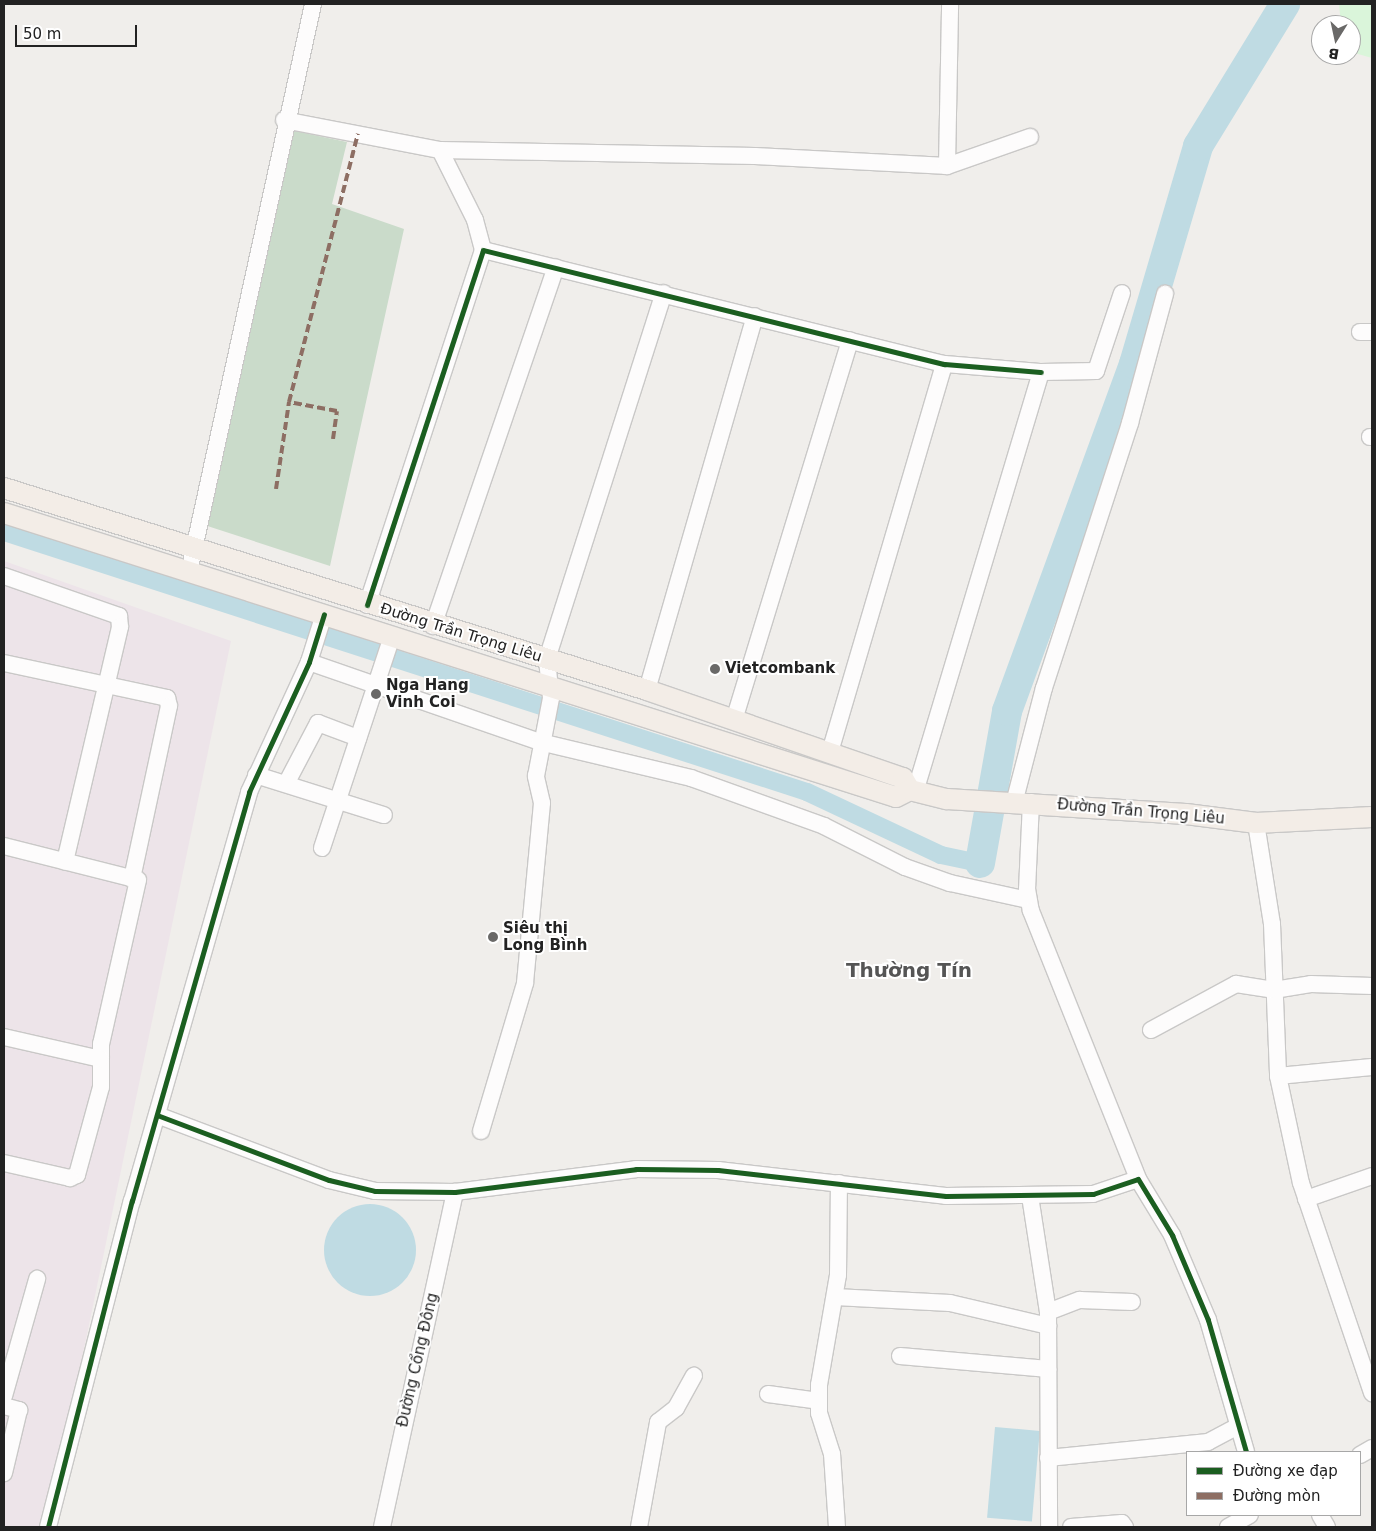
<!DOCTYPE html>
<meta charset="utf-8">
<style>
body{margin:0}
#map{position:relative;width:1376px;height:1531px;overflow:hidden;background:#f0eeeb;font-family:"DejaVu Sans",sans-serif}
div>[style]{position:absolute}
.industrial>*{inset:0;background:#ede4e9}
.cemetery>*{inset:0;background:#cadbca}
.park>*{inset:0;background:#daf5da}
.water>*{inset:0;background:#bfdbe3;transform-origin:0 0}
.round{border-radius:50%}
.canal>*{height:18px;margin:-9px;padding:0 9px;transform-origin:9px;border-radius:9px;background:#bfdbe3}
.river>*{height:30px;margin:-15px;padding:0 15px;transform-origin:15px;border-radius:15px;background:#bfdbe3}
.roads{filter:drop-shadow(1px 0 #c9c8c7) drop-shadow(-1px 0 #c9c8c7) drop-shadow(0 1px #c9c8c7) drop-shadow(0 -1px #c9c8c7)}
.minor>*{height:16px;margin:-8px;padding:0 8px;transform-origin:8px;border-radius:8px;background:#fdfcfc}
.major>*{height:20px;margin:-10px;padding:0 10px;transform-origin:10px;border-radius:10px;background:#f3ede7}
.quiet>*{height:4px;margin-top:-2px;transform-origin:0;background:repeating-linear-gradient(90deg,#8d6e63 0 8px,transparent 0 12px)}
.cycleway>*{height:5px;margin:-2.5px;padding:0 2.5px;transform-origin:2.5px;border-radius:2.5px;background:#1b5e20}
.dots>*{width:14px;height:14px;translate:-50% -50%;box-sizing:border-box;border:2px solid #fff;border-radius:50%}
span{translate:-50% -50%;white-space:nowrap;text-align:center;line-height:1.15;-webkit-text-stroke:4px #fff;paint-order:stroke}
.street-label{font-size:15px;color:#222}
.poi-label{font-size:15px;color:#222;font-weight:700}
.left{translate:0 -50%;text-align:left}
.district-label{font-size:20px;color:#555;font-weight:700}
.frame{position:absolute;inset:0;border:5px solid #222;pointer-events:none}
.legend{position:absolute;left:1186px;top:1451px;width:175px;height:65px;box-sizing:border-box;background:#fff;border:1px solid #a7a7a7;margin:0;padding:6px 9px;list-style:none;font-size:15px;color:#222}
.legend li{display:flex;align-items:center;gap:10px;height:25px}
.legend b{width:25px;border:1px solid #a7a7a7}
.north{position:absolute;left:1311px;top:15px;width:50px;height:50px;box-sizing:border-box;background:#fff;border:1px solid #a7a7a7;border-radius:50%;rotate:190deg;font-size:14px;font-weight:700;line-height:20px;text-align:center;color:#222}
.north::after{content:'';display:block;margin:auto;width:18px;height:22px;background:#6a6968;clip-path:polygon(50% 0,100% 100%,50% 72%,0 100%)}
.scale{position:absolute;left:15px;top:25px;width:122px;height:22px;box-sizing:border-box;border:2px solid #222;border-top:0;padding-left:6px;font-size:15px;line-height:18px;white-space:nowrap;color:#222;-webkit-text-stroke:4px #fff;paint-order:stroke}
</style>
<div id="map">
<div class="industrial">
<div style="clip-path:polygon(4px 561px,231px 641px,47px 1527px,4px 1527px)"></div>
</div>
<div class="cemetery">
<div style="clip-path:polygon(285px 129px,347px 142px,332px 204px,404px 229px,330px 566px,192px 521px)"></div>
</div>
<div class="park">
<div style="clip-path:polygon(1339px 4px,1372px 4px,1372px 58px,1351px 52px,1351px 25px,1341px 25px)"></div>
</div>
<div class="water">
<div class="round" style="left:324px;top:1204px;width:92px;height:92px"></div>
<div style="left:995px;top:1427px;width:45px;height:91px;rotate:5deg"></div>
</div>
<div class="canal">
<div style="left:4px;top:532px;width:844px;rotate:17.94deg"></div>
<div style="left:807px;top:792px;width:148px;rotate:25.2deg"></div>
<div style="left:941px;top:855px;width:40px;rotate:12deg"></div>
</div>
<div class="river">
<div style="left:980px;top:863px;width:154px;rotate:-79.9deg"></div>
<div style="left:1007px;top:711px;width:370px;rotate:-69.9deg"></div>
<div style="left:1134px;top:364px;width:227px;rotate:-73.6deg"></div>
<div style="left:1198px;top:146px;width:167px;rotate:-58.5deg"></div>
</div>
<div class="roads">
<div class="minor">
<div style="left:284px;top:120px;width:159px;rotate:10.9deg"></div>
<div style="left:440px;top:150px;width:315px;rotate:1.1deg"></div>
<div style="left:755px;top:156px;width:192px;rotate:3deg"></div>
<div style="left:947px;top:166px;width:162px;rotate:-88.9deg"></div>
<div style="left:440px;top:150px;width:78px;rotate:63.4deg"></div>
<div style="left:475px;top:220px;width:31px;rotate:75deg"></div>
<div style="left:947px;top:166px;width:88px;rotate:-19.3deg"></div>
<div style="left:1360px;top:332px;width:12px"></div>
<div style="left:1370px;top:437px;width:2px"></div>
<div style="left:189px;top:572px;width:581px;rotate:-77.68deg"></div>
<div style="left:4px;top:576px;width:122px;rotate:19.2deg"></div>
<div style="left:119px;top:616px;width:11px;rotate:85deg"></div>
<div style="left:120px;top:627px;width:241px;rotate:103.2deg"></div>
<div style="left:367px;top:605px;width:373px;rotate:-71.9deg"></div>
<div style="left:483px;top:250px;width:475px;rotate:13.9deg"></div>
<div style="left:944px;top:364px;width:97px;rotate:4.7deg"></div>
<div style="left:433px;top:626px;width:379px;rotate:-71.1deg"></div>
<div style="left:309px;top:662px;width:244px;rotate:19.1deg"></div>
<div style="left:540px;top:742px;width:155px;rotate:13.4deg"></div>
<div style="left:691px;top:778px;width:141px;rotate:19.8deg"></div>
<div style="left:824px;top:826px;width:91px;rotate:26.8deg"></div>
<div style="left:905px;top:867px;width:48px;rotate:19.6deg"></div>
<div style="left:950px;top:883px;width:80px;rotate:12.3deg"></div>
<div style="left:4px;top:663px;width:167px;rotate:12.1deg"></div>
<div style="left:167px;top:698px;width:8px;rotate:76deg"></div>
<div style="left:169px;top:706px;width:177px;rotate:102.1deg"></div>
<div style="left:647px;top:690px;width:389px;rotate:-73.9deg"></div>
<div style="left:734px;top:720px;width:397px;rotate:-73deg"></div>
<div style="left:830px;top:752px;width:404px;rotate:-73.6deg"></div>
<div style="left:256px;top:775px;width:134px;rotate:17.4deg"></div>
<div style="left:286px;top:784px;width:69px;rotate:-62.3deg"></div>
<div style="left:318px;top:723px;width:43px;rotate:20.6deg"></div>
<div style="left:915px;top:792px;width:438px;rotate:-73.3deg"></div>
<div style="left:1041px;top:372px;width:55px;rotate:-1deg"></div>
<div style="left:1096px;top:371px;width:82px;rotate:-71.6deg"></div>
<div style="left:1031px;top:802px;width:87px;rotate:92.6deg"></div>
<div style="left:1027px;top:889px;width:22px;rotate:80deg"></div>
<div style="left:1031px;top:911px;width:289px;rotate:68.2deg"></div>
<div style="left:1014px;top:803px;width:119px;rotate:-75.4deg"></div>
<div style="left:1044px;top:688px;width:279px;rotate:-72deg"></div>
<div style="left:1130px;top:423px;width:134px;rotate:-74.8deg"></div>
<div style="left:1256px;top:823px;width:102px;rotate:81deg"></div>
<div style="left:1272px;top:924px;width:152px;rotate:87.7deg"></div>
<div style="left:1278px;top:1076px;width:109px;rotate:77.9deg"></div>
<div style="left:1301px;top:1183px;width:222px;rotate:71.3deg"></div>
<div style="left:4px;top:846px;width:138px;rotate:14.2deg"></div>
<div style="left:138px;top:880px;width:168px;rotate:102.7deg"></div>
<div style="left:101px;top:1044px;width:43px;rotate:90deg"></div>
<div style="left:101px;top:1087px;width:91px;rotate:105.3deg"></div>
<div style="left:77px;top:1175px;width:8px;rotate:157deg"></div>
<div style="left:70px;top:1178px;width:68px;rotate:-167.2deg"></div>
<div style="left:322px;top:848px;width:223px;rotate:-71.7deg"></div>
<div style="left:1151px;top:1030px;width:97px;rotate:-28.4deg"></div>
<div style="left:1236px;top:984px;width:38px;rotate:9deg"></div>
<div style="left:1274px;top:990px;width:37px;rotate:-9deg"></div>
<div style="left:1311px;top:984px;width:61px;rotate:1.9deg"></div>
<div style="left:4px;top:1037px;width:99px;rotate:12.8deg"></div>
<div style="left:1278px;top:1076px;width:94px;rotate:-5.5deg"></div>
<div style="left:157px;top:1115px;width:184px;rotate:20.7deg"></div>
<div style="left:329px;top:1180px;width:47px;rotate:13.4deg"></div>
<div style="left:375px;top:1191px;width:80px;rotate:0.7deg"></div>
<div style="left:455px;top:1192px;width:182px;rotate:-7.2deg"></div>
<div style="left:636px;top:1169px;width:82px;rotate:0.7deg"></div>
<div style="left:718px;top:1170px;width:229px;rotate:6.5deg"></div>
<div style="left:946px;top:1196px;width:147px;rotate:-0.8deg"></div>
<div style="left:1093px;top:1194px;width:47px;rotate:-18.4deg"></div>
<div style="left:1138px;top:1179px;width:66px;rotate:58.7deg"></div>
<div style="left:1172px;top:1235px;width:92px;rotate:67deg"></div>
<div style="left:1208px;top:1320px;width:137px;rotate:73.9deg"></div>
<div style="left:481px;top:1131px;width:154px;rotate:-73.4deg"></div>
<div style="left:525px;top:983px;width:181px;rotate:-84.6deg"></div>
<div style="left:542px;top:803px;width:28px;rotate:-103deg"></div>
<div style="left:536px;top:776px;width:79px;rotate:-79.1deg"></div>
<div style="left:551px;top:698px;width:39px;rotate:-96deg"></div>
<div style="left:547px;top:659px;width:384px;rotate:-72.3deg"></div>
<div style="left:1030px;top:1196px;width:117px;rotate:81.2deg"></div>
<div style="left:1048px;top:1312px;width:215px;rotate:89.7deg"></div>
<div style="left:1306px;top:1199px;width:70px;rotate:-19.2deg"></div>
<div style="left:835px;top:1297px;width:115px;rotate:3deg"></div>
<div style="left:950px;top:1303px;width:101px;rotate:13.2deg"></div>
<div style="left:1048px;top:1312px;width:34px;rotate:-21deg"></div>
<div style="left:1080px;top:1300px;width:52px;rotate:2.2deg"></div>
<div style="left:900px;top:1356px;width:149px;rotate:5deg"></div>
<div style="left:768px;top:1394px;width:51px;rotate:7.8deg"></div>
<div style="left:4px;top:1396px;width:122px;rotate:-74.2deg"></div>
<div style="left:4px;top:1406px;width:16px;rotate:15deg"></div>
<div style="left:19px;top:1410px;width:65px;rotate:103.4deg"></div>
<div style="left:1360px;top:1455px;width:14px;rotate:-30deg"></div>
<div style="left:1048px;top:1458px;width:161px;rotate:-5.7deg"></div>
<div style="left:1208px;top:1442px;width:32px;rotate:-28deg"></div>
<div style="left:1320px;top:1515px;width:14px;rotate:60deg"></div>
<div style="left:48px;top:1527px;width:337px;rotate:-75.6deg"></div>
<div style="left:132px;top:1201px;width:425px;rotate:-74deg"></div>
<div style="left:249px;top:792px;width:143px;rotate:-65.2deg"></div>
<div style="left:309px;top:662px;width:50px;rotate:-72.6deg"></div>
<div style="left:382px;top:1527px;width:343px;rotate:-77.7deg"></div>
<div style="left:639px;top:1527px;width:107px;rotate:-79.7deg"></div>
<div style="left:658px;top:1422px;width:23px;rotate:-38deg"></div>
<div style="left:676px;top:1408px;width:37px;rotate:-61deg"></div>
<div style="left:837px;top:1527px;width:73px;rotate:-93.9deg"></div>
<div style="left:832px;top:1454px;width:43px;rotate:-107.6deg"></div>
<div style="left:819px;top:1413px;width:28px;rotate:-90deg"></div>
<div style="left:819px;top:1385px;width:112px;rotate:-80.2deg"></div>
<div style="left:838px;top:1275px;width:92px;rotate:-89.4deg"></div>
<div style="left:1071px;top:1527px;width:51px;rotate:-4.5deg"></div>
<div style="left:1122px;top:1523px;width:5px;rotate:53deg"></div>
<div style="left:1228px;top:1527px;width:25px;rotate:-29deg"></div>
</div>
<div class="major">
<div style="left:4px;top:488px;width:674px;rotate:17.44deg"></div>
<div style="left:647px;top:690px;width:271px;rotate:19deg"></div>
<div style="left:903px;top:778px;width:14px;rotate:60deg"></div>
<div style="left:4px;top:513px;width:936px;rotate:17.66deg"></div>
<div style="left:896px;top:797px;width:16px;rotate:-27deg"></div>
<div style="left:910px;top:790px;width:38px;rotate:14deg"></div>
<div style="left:947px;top:799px;width:239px;rotate:3.6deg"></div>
<div style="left:1186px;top:814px;width:71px;rotate:7.3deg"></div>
<div style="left:1256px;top:823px;width:116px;rotate:-3deg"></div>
</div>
</div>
<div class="quiet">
<div style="left:333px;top:439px;width:28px;rotate:-82deg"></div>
<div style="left:337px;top:411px;width:49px;rotate:-169.4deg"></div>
<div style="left:289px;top:402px;width:277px;rotate:-75.6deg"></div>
<div style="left:276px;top:489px;width:88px;rotate:-81.5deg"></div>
</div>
<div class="cycleway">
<div style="left:367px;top:605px;width:373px;rotate:-71.9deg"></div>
<div style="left:483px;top:250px;width:475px;rotate:13.9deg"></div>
<div style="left:944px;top:364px;width:97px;rotate:4.7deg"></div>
<div style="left:157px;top:1115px;width:184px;rotate:20.7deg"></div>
<div style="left:329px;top:1180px;width:47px;rotate:13.4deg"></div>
<div style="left:375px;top:1191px;width:80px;rotate:0.7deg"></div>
<div style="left:455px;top:1192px;width:182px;rotate:-7.2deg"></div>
<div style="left:636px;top:1169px;width:82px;rotate:0.7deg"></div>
<div style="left:718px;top:1170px;width:229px;rotate:6.5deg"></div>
<div style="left:946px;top:1196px;width:147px;rotate:-0.8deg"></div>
<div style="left:1093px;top:1194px;width:47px;rotate:-18.4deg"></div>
<div style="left:1138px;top:1179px;width:66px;rotate:58.7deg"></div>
<div style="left:1172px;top:1235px;width:92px;rotate:67deg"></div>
<div style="left:1208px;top:1320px;width:137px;rotate:73.9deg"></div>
<div style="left:48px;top:1527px;width:337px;rotate:-75.6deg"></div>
<div style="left:132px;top:1201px;width:425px;rotate:-74deg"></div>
<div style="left:249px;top:792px;width:143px;rotate:-65.2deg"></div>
<div style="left:309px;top:662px;width:50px;rotate:-72.6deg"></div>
</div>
<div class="dots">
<div style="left:715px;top:669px;background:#6a6968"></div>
<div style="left:376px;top:694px;background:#6a6968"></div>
<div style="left:493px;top:937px;background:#6a6968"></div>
</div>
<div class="street-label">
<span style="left:461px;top:633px;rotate:17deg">Đường Trần Trọng Liêu</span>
<span style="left:1141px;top:812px;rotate:5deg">Đường Trần Trọng Liêu</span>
<span style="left:418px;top:1360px;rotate:-77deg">Đường Cổng Đông</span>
</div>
<div class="poi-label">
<span class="left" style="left:725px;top:669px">Vietcombank</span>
<span class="left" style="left:386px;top:694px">Nga Hang<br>Vinh Coi</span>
<span class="left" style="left:503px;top:937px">Siêu thị<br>Long Bình</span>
</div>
<div class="district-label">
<span style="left:909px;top:970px">Thường Tín</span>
</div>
<div class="frame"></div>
<ul class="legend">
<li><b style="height:6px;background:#1b5e20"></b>Đường xe đạp</li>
<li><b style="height:6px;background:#8d6e63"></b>Đường mòn</li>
</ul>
<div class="north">B</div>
<div class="scale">50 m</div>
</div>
